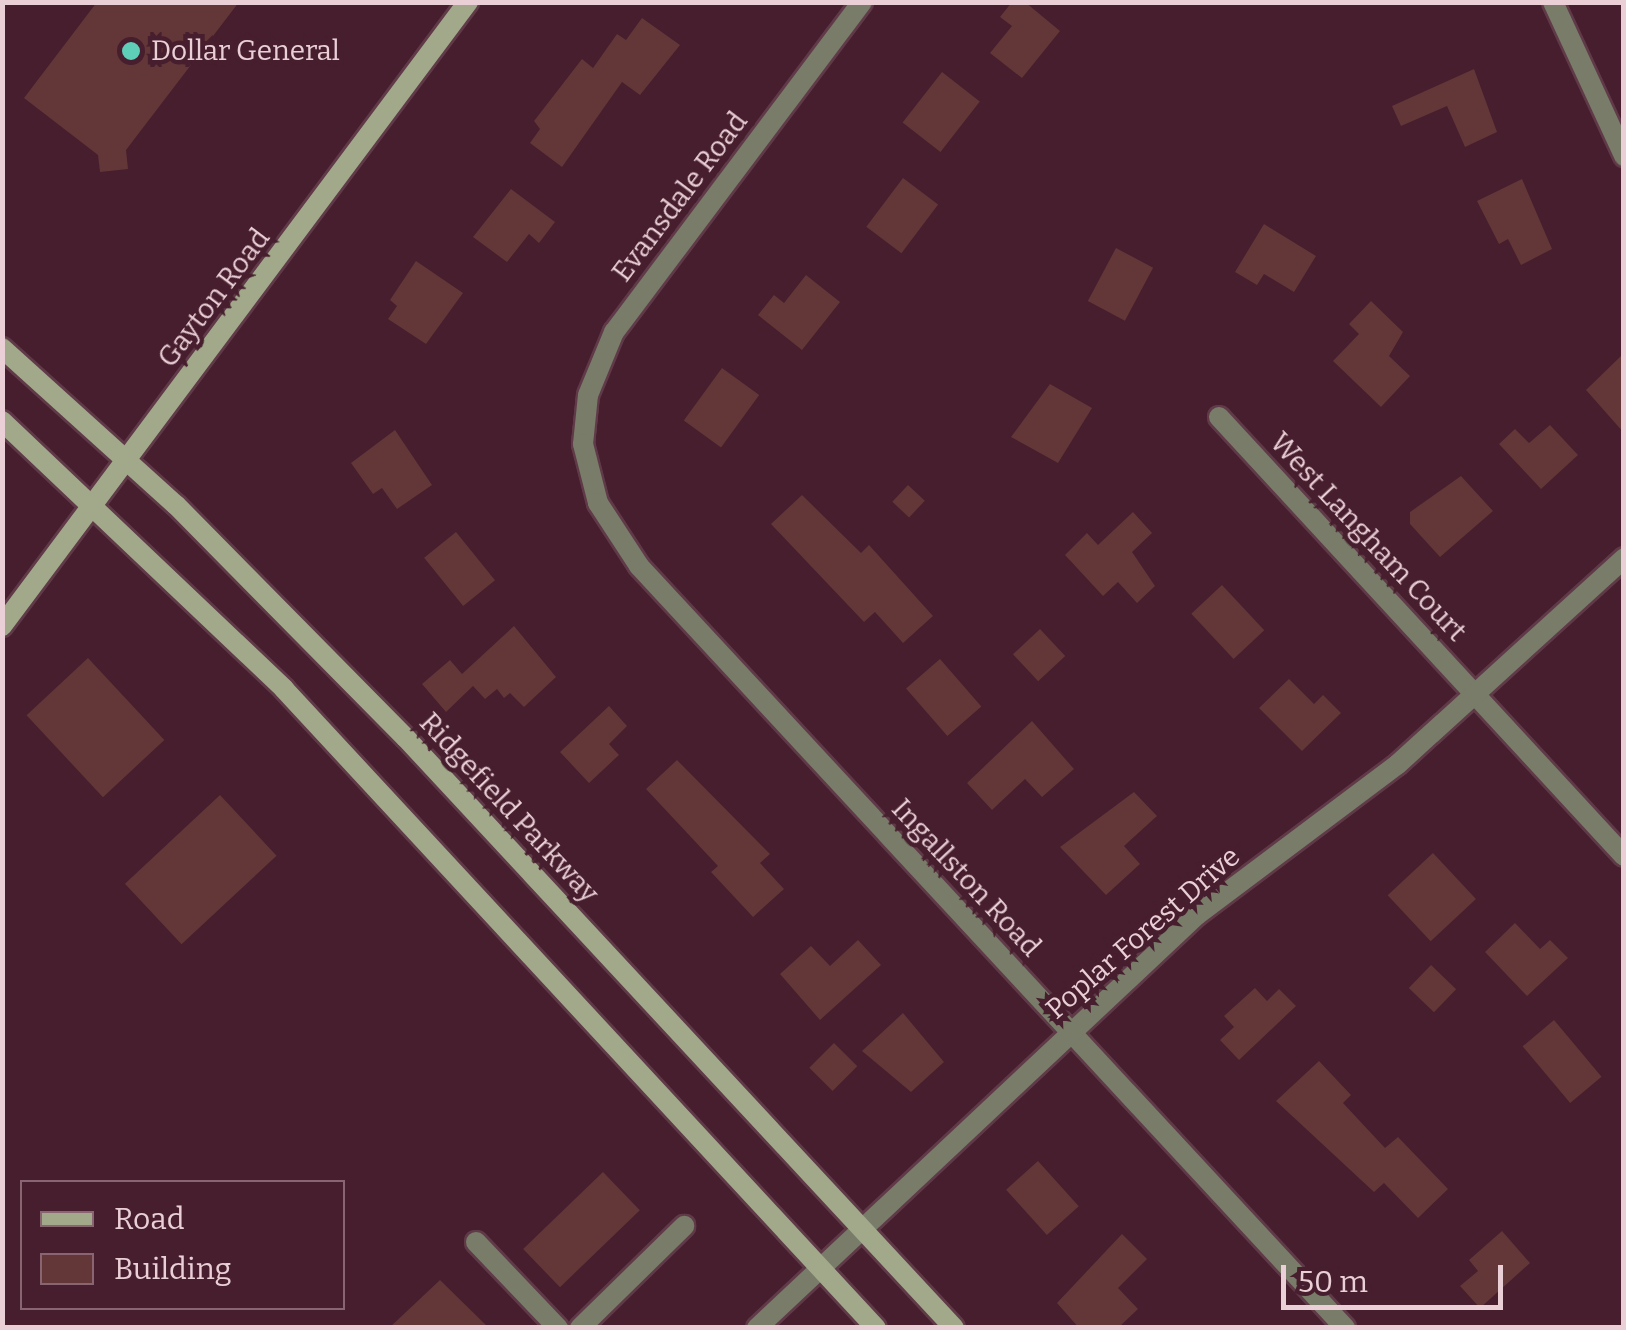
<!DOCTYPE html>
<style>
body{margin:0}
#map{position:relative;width:1626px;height:1330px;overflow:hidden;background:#461e2d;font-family:Bitter,serif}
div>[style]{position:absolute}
.building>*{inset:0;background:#633638;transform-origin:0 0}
.roads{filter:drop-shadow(2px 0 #603a48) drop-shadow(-2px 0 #603a48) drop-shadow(0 2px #603a48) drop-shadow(0 -2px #603a48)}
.street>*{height:20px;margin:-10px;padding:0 10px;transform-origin:10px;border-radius:10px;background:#787c69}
.secondary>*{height:20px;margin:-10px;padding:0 10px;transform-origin:10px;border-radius:10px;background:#a2a98a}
.dots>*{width:28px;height:28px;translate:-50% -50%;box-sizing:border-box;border:5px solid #461e2d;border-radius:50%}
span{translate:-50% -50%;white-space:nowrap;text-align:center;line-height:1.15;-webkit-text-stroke:9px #461e2d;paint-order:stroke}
.poi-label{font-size:28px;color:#eacfd7}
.left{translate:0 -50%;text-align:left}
.street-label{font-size:28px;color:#eacfd7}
.frame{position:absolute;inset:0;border:5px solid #eacfd7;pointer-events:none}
.legend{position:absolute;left:20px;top:1180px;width:325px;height:130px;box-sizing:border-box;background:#461e2d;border:2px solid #886571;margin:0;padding:12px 18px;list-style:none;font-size:30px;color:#eacfd7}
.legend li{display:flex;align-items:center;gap:20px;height:50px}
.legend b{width:50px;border:2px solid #886571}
.scale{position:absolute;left:1281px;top:1265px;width:222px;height:45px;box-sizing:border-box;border:5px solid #eacfd7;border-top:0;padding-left:12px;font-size:30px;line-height:35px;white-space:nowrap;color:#eacfd7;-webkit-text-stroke:8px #461e2d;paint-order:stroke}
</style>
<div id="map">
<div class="building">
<div style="clip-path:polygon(97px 2px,239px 2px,126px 150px,128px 169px,100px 172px,98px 155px,24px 98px)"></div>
<div style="clip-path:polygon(1012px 2px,1025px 2px,1060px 31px,1022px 78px,990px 53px,1012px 26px,1000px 17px)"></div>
<div style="clip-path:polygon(642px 18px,680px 45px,640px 95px,622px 82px,562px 167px,530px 143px,540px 129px,534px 121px,582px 59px,593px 68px,617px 34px,626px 40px)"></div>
<div style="clip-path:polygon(1474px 69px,1497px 132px,1465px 147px,1447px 106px,1401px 126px,1392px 106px)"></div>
<div style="left:942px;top:72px;width:48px;height:64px;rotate:38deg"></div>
<div style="left:903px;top:178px;width:44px;height:61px;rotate:37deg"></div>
<div style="clip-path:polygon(1522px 179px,1552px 249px,1521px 265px,1508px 239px,1499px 244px,1477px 201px)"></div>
<div style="clip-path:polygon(511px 189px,555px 222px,539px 243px,529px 234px,507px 262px,473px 237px)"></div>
<div style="clip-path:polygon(1264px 224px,1316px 256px,1294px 292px,1264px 274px,1257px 285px,1235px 272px)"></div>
<div style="left:1116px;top:248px;width:42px;height:60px;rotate:28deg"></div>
<div style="clip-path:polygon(416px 261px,463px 293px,426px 344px,388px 319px,397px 306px,390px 300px)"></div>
<div style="clip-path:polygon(806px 275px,840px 302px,802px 350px,758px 315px,774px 295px,784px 303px)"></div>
<div style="clip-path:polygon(1371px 301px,1403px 332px,1389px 356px,1410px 376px,1381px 407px,1333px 361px,1359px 334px,1349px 324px)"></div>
<div style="clip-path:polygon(1624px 353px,1624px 433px,1586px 390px)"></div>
<div style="left:722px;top:368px;width:46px;height:65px;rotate:36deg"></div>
<div style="clip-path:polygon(1050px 384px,1092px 408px,1058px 463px,1011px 437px)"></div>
<div style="clip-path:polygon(1550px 425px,1578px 455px,1541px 489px,1499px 444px,1515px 429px,1529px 443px)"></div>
<div style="clip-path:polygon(395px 430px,432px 485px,397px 509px,382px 488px,373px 494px,351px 463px)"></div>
<div style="clip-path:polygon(1461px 476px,1493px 511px,1440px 557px,1410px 524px,1410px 512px)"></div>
<div style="left:908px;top:485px;width:23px;height:23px;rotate:43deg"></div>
<div style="clip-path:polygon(802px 495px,861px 553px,869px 545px,933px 616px,903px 643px,875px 612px,864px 622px,771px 524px)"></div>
<div style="clip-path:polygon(1133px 512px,1152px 533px,1132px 552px,1155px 586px,1137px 603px,1118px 582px,1103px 596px,1065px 555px,1087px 533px,1098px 545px)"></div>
<div style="left:456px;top:532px;width:62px;height:41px;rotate:51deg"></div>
<div style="left:1222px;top:585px;width:62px;height:42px;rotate:47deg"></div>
<div style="clip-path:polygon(514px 626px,556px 677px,524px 707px,510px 693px,504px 698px,497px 689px,485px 699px,473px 686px,446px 712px,422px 684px,450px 660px,462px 674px)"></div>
<div style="left:1040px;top:629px;width:37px;height:37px;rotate:47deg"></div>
<div style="left:88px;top:658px;width:112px;height:84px;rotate:47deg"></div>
<div style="left:940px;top:659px;width:63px;height:45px;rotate:49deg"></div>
<div style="clip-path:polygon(1289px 679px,1314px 704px,1323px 695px,1341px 713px,1302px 751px,1259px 708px)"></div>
<div style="clip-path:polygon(609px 706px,627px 726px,609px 744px,619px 755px,589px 783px,560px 752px)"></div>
<div style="clip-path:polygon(1032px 721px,1074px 769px,1042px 797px,1025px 779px,992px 810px,967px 783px)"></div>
<div style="clip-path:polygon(677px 760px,770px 854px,760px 863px,784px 889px,753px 917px,711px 872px,718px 866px,646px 789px)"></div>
<div style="clip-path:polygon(1134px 792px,1157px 816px,1124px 846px,1140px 864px,1106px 895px,1060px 847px)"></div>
<div style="left:220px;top:795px;width:83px;height:130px;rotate:47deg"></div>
<div style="left:1433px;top:853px;width:63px;height:62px;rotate:47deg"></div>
<div style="clip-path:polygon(1515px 923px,1540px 949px,1550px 940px,1568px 958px,1527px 996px,1485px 952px)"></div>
<div style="clip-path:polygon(858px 940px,881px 965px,820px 1020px,780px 974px,811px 946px,830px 966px)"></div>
<div style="left:1431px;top:965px;width:35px;height:32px;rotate:44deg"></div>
<div style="clip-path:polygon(1255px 988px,1267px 1001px,1279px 989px,1296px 1006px,1239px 1060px,1220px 1040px,1234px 1027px,1224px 1016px)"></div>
<div style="clip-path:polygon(903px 1013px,944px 1062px,911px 1092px,862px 1051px)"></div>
<div style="left:1554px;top:1020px;width:74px;height:41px;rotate:50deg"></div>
<div style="left:834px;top:1043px;width:33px;height:35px;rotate:45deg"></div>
<div style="clip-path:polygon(1319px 1061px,1351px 1095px,1343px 1103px,1385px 1148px,1398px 1137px,1448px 1189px,1418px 1218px,1384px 1183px,1374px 1192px,1276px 1101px)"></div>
<div style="left:1038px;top:1161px;width:61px;height:43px;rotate:48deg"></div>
<div style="left:603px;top:1172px;width:53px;height:111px;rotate:46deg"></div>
<div style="clip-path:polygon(1502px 1231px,1530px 1263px,1480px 1308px,1460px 1286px,1478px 1271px,1469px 1260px)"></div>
<div style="clip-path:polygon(1122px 1234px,1147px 1259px,1118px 1288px,1138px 1309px,1118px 1328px,1079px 1328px,1057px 1303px)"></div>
<div style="clip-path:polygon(440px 1280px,489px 1328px,389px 1328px)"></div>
</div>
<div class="roads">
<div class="street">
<div style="left:862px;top:2px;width:413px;rotate:126.9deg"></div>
<div style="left:614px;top:332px;width:68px;rotate:112.4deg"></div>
<div style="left:588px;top:395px;width:49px;rotate:95.8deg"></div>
<div style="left:583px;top:444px;width:61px;rotate:75.7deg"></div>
<div style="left:598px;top:503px;width:75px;rotate:56.9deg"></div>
<div style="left:639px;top:566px;width:1039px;rotate:47.18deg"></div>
<div style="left:1553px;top:2px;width:170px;rotate:65.2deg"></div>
<div style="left:1219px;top:417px;width:597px;rotate:47.31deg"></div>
<div style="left:476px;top:1242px;width:119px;rotate:46.4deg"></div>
<div style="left:580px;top:1328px;width:146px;rotate:-44.4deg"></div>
<div style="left:757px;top:1328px;width:603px;rotate:-43.19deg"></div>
<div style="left:1197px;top:915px;width:251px;rotate:-36.9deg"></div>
<div style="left:1398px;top:764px;width:306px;rotate:-42.3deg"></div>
</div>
<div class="secondary">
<div style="left:2px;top:348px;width:234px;rotate:42.1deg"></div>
<div style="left:176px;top:505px;width:327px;rotate:45.4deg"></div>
<div style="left:406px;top:738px;width:805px;rotate:47.11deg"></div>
<div style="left:2px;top:421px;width:389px;rotate:43.5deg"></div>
<div style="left:284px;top:689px;width:871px;rotate:47.19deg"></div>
<div style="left:2px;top:626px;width:779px;rotate:-53.25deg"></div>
</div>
</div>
<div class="dots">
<div style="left:131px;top:51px;background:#5eceb8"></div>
</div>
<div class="poi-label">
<span class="left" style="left:151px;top:51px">Dollar General</span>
</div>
<div class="street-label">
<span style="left:680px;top:197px;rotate:-53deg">Evansdale Road</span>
<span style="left:214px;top:298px;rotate:-53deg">Gayton Road</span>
<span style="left:1368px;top:537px;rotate:47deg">West Langham Court</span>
<span style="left:509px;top:808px;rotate:47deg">Ridgefield Parkway</span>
<span style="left:966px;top:878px;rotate:47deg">Ingallston Road</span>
<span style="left:1143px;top:933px;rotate:-41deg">Poplar Forest Drive</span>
</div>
<div class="frame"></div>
<ul class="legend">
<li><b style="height:12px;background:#a2a98a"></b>Road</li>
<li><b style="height:28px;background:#633638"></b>Building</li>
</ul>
<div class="scale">50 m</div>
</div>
